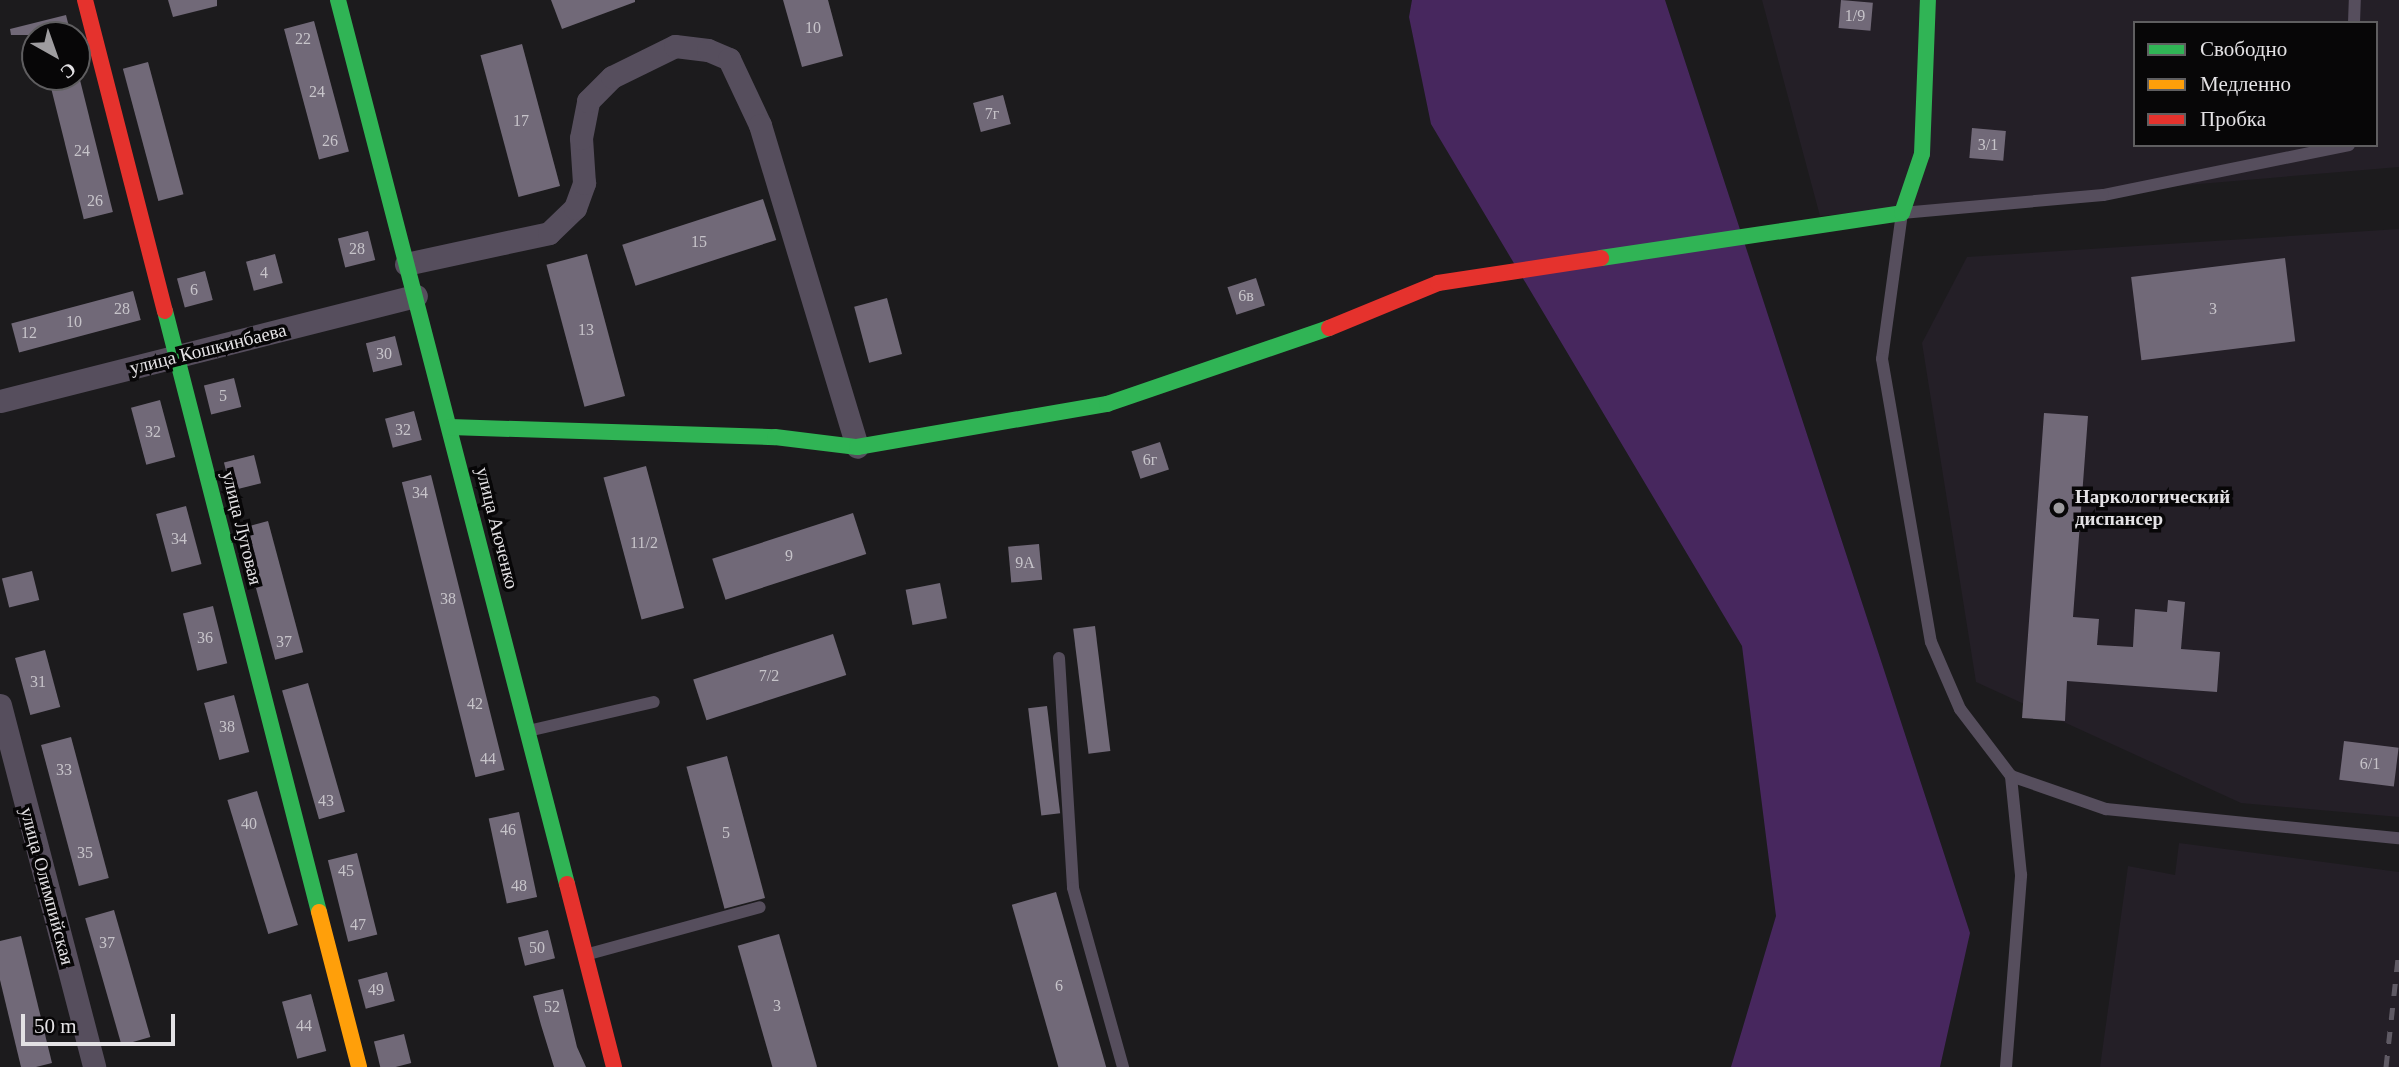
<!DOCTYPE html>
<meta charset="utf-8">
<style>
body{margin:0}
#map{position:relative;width:2399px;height:1067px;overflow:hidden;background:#1c1b1d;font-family:"Times New Roman",serif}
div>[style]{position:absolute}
.built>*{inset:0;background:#241f27}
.green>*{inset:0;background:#47275e}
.building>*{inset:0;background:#716978;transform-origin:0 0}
.lane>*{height:12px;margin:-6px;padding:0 6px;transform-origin:6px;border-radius:6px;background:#564e5d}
.street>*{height:23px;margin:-11.5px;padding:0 11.5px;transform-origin:11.5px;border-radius:11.5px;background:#564e5d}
.fast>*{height:16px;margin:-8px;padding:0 8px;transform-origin:8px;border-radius:8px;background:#30b455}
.slow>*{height:16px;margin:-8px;padding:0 8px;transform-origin:8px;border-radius:8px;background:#ff9f0a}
.jam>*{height:16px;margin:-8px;padding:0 8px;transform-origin:8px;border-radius:8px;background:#e5322d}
.rail>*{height:5px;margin-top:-2.5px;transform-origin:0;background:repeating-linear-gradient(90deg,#5f5a64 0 12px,transparent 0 24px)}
.dots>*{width:19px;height:19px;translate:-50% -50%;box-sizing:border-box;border:4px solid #070607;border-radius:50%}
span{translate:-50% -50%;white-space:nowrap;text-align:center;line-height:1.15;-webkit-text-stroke:7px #070607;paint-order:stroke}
.number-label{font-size:16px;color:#c7c4ca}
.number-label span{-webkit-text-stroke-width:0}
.street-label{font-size:19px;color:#e4e2e5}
.poi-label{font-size:19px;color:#e4e2e5;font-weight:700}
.left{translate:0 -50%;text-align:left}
.legend{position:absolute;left:2133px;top:21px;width:245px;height:126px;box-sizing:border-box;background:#070607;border:2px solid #5f5e60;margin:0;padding:9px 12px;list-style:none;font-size:21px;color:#e4e2e5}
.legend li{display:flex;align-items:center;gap:14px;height:35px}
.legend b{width:35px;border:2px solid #5f5e60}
.north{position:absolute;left:21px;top:21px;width:70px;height:70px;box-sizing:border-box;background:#070607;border:2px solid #5f5e60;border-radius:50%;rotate:140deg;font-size:19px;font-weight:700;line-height:28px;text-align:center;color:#e4e2e5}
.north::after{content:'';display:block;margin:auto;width:24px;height:32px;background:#9e9c9f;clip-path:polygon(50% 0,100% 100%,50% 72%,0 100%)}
.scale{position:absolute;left:21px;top:1014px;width:154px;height:32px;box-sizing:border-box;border:4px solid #e4e2e5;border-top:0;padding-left:9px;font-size:21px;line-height:24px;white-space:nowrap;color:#e4e2e5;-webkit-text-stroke:5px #070607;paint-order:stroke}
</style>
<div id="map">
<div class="built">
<div style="clip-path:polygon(evenodd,1762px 0,2399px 0,2399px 167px,1820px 216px,1762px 0,2135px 23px,2376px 23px,2376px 145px,2135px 145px,2135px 23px)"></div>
<div style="clip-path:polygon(2399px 229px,2399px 817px,2241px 803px,1976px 682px,1922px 343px,1967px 257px)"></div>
<div style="clip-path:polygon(2179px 843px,2399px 872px,2399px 1067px,2100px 1067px,2128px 866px,2175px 875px)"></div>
</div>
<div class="green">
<div style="clip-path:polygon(1412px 0,1665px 0,1970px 933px,1940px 1067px,1731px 1067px,1776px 916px,1742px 646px,1431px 124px,1409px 17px)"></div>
</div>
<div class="building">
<div style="clip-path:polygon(168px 0,217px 0,217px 6px,173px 17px)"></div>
<div style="clip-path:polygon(551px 0,635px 0,635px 2px,562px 29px)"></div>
<div style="clip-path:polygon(783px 0,828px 0,843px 56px,802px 67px)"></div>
<div style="left:1841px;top:0;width:32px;height:28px;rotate:5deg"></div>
<div style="clip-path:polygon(66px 15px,71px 35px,11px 35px,10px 29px)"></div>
<div style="left:314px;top:21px;width:135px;height:31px;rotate:75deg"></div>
<div style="left:522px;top:44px;width:147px;height:43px;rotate:75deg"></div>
<div style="left:148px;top:62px;width:137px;height:26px;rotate:75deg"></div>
<div style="left:80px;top:80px;width:136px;height:30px;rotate:76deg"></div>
<div style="left:1003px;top:95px;width:30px;height:31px;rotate:75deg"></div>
<div style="left:1972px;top:128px;width:34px;height:30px;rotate:5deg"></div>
<div style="left:763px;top:199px;width:43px;height:148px;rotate:72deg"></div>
<div style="left:368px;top:231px;width:30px;height:31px;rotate:76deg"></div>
<div style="left:275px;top:254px;width:30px;height:30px;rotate:75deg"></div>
<div style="left:587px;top:254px;width:147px;height:42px;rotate:75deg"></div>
<div style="left:2285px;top:258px;width:84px;height:155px;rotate:83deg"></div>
<div style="left:205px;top:271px;width:30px;height:29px;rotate:75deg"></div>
<div style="left:1256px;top:278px;width:29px;height:30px;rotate:72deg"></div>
<div style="left:133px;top:291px;width:30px;height:126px;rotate:75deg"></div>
<div style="left:887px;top:298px;width:58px;height:34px;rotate:75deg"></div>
<div style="left:395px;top:336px;width:30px;height:30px;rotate:76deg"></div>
<div style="left:234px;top:378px;width:30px;height:31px;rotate:76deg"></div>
<div style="left:160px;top:400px;width:59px;height:30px;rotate:75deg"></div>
<div style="left:414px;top:411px;width:30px;height:30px;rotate:75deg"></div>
<div style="clip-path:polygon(2044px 413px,2088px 416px,2073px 617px,2099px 619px,2097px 645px,2133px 647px,2135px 609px,2167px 612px,2168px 600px,2185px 602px,2181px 649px,2220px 652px,2217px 692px,2067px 681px,2065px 721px,2022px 718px)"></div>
<div style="left:1160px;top:442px;width:29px;height:30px;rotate:72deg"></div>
<div style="left:254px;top:455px;width:29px;height:31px;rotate:76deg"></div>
<div style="left:646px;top:466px;width:147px;height:44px;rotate:75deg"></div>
<div style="left:431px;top:475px;width:304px;height:30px;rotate:76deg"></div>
<div style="left:186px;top:506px;width:60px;height:31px;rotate:75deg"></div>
<div style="left:853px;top:513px;width:43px;height:148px;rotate:72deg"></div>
<div style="left:268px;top:521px;width:136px;height:29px;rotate:75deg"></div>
<div style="left:1039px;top:544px;width:36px;height:31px;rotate:85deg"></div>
<div style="left:32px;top:571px;width:30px;height:31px;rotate:76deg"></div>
<div style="left:940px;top:583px;width:36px;height:35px;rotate:79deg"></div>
<div style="left:213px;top:606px;width:59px;height:31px;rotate:76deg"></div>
<div style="left:1095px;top:626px;width:126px;height:22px;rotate:83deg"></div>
<div style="left:833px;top:634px;width:43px;height:147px;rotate:72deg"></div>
<div style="left:45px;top:650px;width:59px;height:31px;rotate:75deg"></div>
<div style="left:308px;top:683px;width:134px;height:27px;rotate:74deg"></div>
<div style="left:234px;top:695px;width:59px;height:31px;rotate:75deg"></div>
<div style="left:1047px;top:706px;width:108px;height:19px;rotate:83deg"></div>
<div style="left:71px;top:737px;width:146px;height:31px;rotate:75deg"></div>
<div style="left:2344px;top:741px;width:55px;height:39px;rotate:7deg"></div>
<div style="left:727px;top:756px;width:147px;height:42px;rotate:75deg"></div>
<div style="left:257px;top:791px;width:140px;height:31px;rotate:73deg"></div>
<div style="left:519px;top:812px;width:87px;height:31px;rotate:78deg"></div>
<div style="left:357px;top:853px;width:84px;height:30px;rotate:76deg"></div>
<div style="left:1056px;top:892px;width:182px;height:46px;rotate:74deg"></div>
<div style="left:114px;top:910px;width:132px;height:30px;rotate:74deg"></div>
<div style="left:548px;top:930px;width:29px;height:31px;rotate:76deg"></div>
<div style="left:779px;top:934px;width:138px;height:43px;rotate:74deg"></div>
<div style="clip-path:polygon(21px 936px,52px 1063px,36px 1067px,21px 1067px,0 980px,0 941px)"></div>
<div style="left:387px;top:972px;width:30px;height:30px;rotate:75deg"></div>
<div style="clip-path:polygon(563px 989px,577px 1047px,586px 1067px,554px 1067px,541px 1025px,533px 996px)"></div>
<div style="left:311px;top:994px;width:59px;height:30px;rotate:75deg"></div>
<div style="left:404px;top:1034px;width:30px;height:31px;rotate:76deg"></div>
</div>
<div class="lane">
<div style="left:2354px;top:23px;width:23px;rotate:-88deg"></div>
<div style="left:2349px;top:145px;width:251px;rotate:168.5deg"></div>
<div style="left:2103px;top:195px;width:202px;rotate:174.9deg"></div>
<div style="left:1902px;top:213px;width:147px;rotate:97.8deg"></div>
<div style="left:1882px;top:359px;width:287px;rotate:80.2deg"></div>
<div style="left:1931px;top:642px;width:73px;rotate:66.6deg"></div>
<div style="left:1960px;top:709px;width:84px;rotate:52.7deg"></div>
<div style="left:2011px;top:776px;width:101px;rotate:19.2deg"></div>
<div style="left:2106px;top:809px;width:294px;rotate:5.7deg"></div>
<div style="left:1059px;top:658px;width:230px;rotate:86.5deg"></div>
<div style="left:1073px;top:888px;width:186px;rotate:74.4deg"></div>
<div style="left:528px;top:731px;width:129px;rotate:-13deg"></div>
<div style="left:585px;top:955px;width:181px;rotate:-15.3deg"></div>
<div style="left:2006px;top:1067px;width:193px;rotate:-85.5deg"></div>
<div style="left:2021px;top:875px;width:100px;rotate:-95.8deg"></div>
</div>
<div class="street">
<div style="left:406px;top:264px;width:146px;rotate:-12.2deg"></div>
<div style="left:549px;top:233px;width:36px;rotate:-44deg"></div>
<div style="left:575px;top:208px;width:27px;rotate:-70deg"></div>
<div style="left:584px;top:183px;width:45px;rotate:-93.8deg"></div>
<div style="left:581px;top:138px;width:38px;rotate:-79deg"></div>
<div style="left:588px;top:101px;width:34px;rotate:-45deg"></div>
<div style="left:612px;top:77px;width:70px;rotate:-26.2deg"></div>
<div style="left:675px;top:46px;width:33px;rotate:7deg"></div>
<div style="left:708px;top:50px;width:23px;rotate:23deg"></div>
<div style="left:729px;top:59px;width:73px;rotate:64.8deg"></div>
<div style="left:760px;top:125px;width:336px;rotate:73.2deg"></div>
<div style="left:0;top:401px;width:429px;rotate:-14.2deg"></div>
<div style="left:0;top:705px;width:374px;rotate:75.4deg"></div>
</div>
<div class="fast">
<div style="left:338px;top:0;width:913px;rotate:75.48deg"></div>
<div style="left:1601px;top:258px;width:304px;rotate:-8.5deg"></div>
<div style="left:1902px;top:213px;width:62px;rotate:-71.3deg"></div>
<div style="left:1922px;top:154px;width:154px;rotate:-87.8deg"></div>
<div style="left:165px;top:311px;width:620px;rotate:75.63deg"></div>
<div style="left:450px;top:427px;width:325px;rotate:1.8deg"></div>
<div style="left:775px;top:437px;width:83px;rotate:7deg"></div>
<div style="left:857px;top:447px;width:254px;rotate:-9.8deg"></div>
<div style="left:1107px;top:404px;width:235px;rotate:-18.9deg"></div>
</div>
<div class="slow">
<div style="left:319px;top:912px;width:160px;rotate:75.5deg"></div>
</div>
<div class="jam">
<div style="left:85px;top:0;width:321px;rotate:75.6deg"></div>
<div style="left:1329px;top:328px;width:118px;rotate:-22.4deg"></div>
<div style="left:1438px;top:283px;width:165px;rotate:-8.7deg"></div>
<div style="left:567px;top:884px;width:189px;rotate:75.6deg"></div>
</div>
<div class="rail">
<div style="left:2386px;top:1067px;width:118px;rotate:-83.7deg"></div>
</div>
<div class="dots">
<div style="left:2059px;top:508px;background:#9e9c9f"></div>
</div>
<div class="number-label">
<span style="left:1855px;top:16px">1/9</span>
<span style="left:813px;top:28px">10</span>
<span style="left:303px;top:39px">22</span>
<span style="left:317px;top:92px">24</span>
<span style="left:992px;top:114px">7г</span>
<span style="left:521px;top:121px">17</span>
<span style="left:330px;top:141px">26</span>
<span style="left:1988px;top:145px">3/1</span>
<span style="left:82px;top:151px">24</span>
<span style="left:95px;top:201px">26</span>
<span style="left:699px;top:242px">15</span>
<span style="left:357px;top:249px">28</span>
<span style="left:264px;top:273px">4</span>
<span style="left:194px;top:290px">6</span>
<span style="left:1246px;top:296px">6в</span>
<span style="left:122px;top:309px">28</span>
<span style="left:2213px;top:309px">3</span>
<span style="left:74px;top:322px">10</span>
<span style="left:586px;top:330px">13</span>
<span style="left:29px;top:333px">12</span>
<span style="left:384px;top:354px">30</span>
<span style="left:223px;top:396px">5</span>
<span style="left:403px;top:430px">32</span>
<span style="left:153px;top:432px">32</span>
<span style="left:1150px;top:460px">6г</span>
<span style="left:420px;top:493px">34</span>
<span style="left:179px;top:539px">34</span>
<span style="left:644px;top:543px">11/2</span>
<span style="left:789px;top:556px">9</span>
<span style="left:1025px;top:563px">9А</span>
<span style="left:448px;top:599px">38</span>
<span style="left:205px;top:638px">36</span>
<span style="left:284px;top:642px">37</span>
<span style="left:769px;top:676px">7/2</span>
<span style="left:38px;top:682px">31</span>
<span style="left:475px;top:704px">42</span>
<span style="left:227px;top:727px">38</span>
<span style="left:488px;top:759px">44</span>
<span style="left:2370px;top:764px">6/1</span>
<span style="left:64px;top:770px">33</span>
<span style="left:326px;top:801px">43</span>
<span style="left:249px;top:824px">40</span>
<span style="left:508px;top:830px">46</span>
<span style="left:726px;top:833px">5</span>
<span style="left:85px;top:853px">35</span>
<span style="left:346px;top:871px">45</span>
<span style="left:519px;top:886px">48</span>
<span style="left:358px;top:925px">47</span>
<span style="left:107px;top:943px">37</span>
<span style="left:537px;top:948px">50</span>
<span style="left:1059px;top:986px">6</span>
<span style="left:376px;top:990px">49</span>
<span style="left:777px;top:1006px">3</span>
<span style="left:552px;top:1007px">52</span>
<span style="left:304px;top:1026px">44</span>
</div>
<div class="street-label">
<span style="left:208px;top:349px;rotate:-14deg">улица Кошкинбаева</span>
<span style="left:242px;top:528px;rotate:76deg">улица Луговая</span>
<span style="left:497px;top:528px;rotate:76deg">улица Аюченко</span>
<span style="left:47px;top:886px;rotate:75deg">улица Олимпийская</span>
</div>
<div class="poi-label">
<span class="left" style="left:2075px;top:508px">Наркологический<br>диспансер</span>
</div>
<ul class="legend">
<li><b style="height:9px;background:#30b455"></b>Свободно</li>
<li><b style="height:9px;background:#ff9f0a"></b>Медленно</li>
<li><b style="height:9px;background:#e5322d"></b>Пробка</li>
</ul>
<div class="north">С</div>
<div class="scale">50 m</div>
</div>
